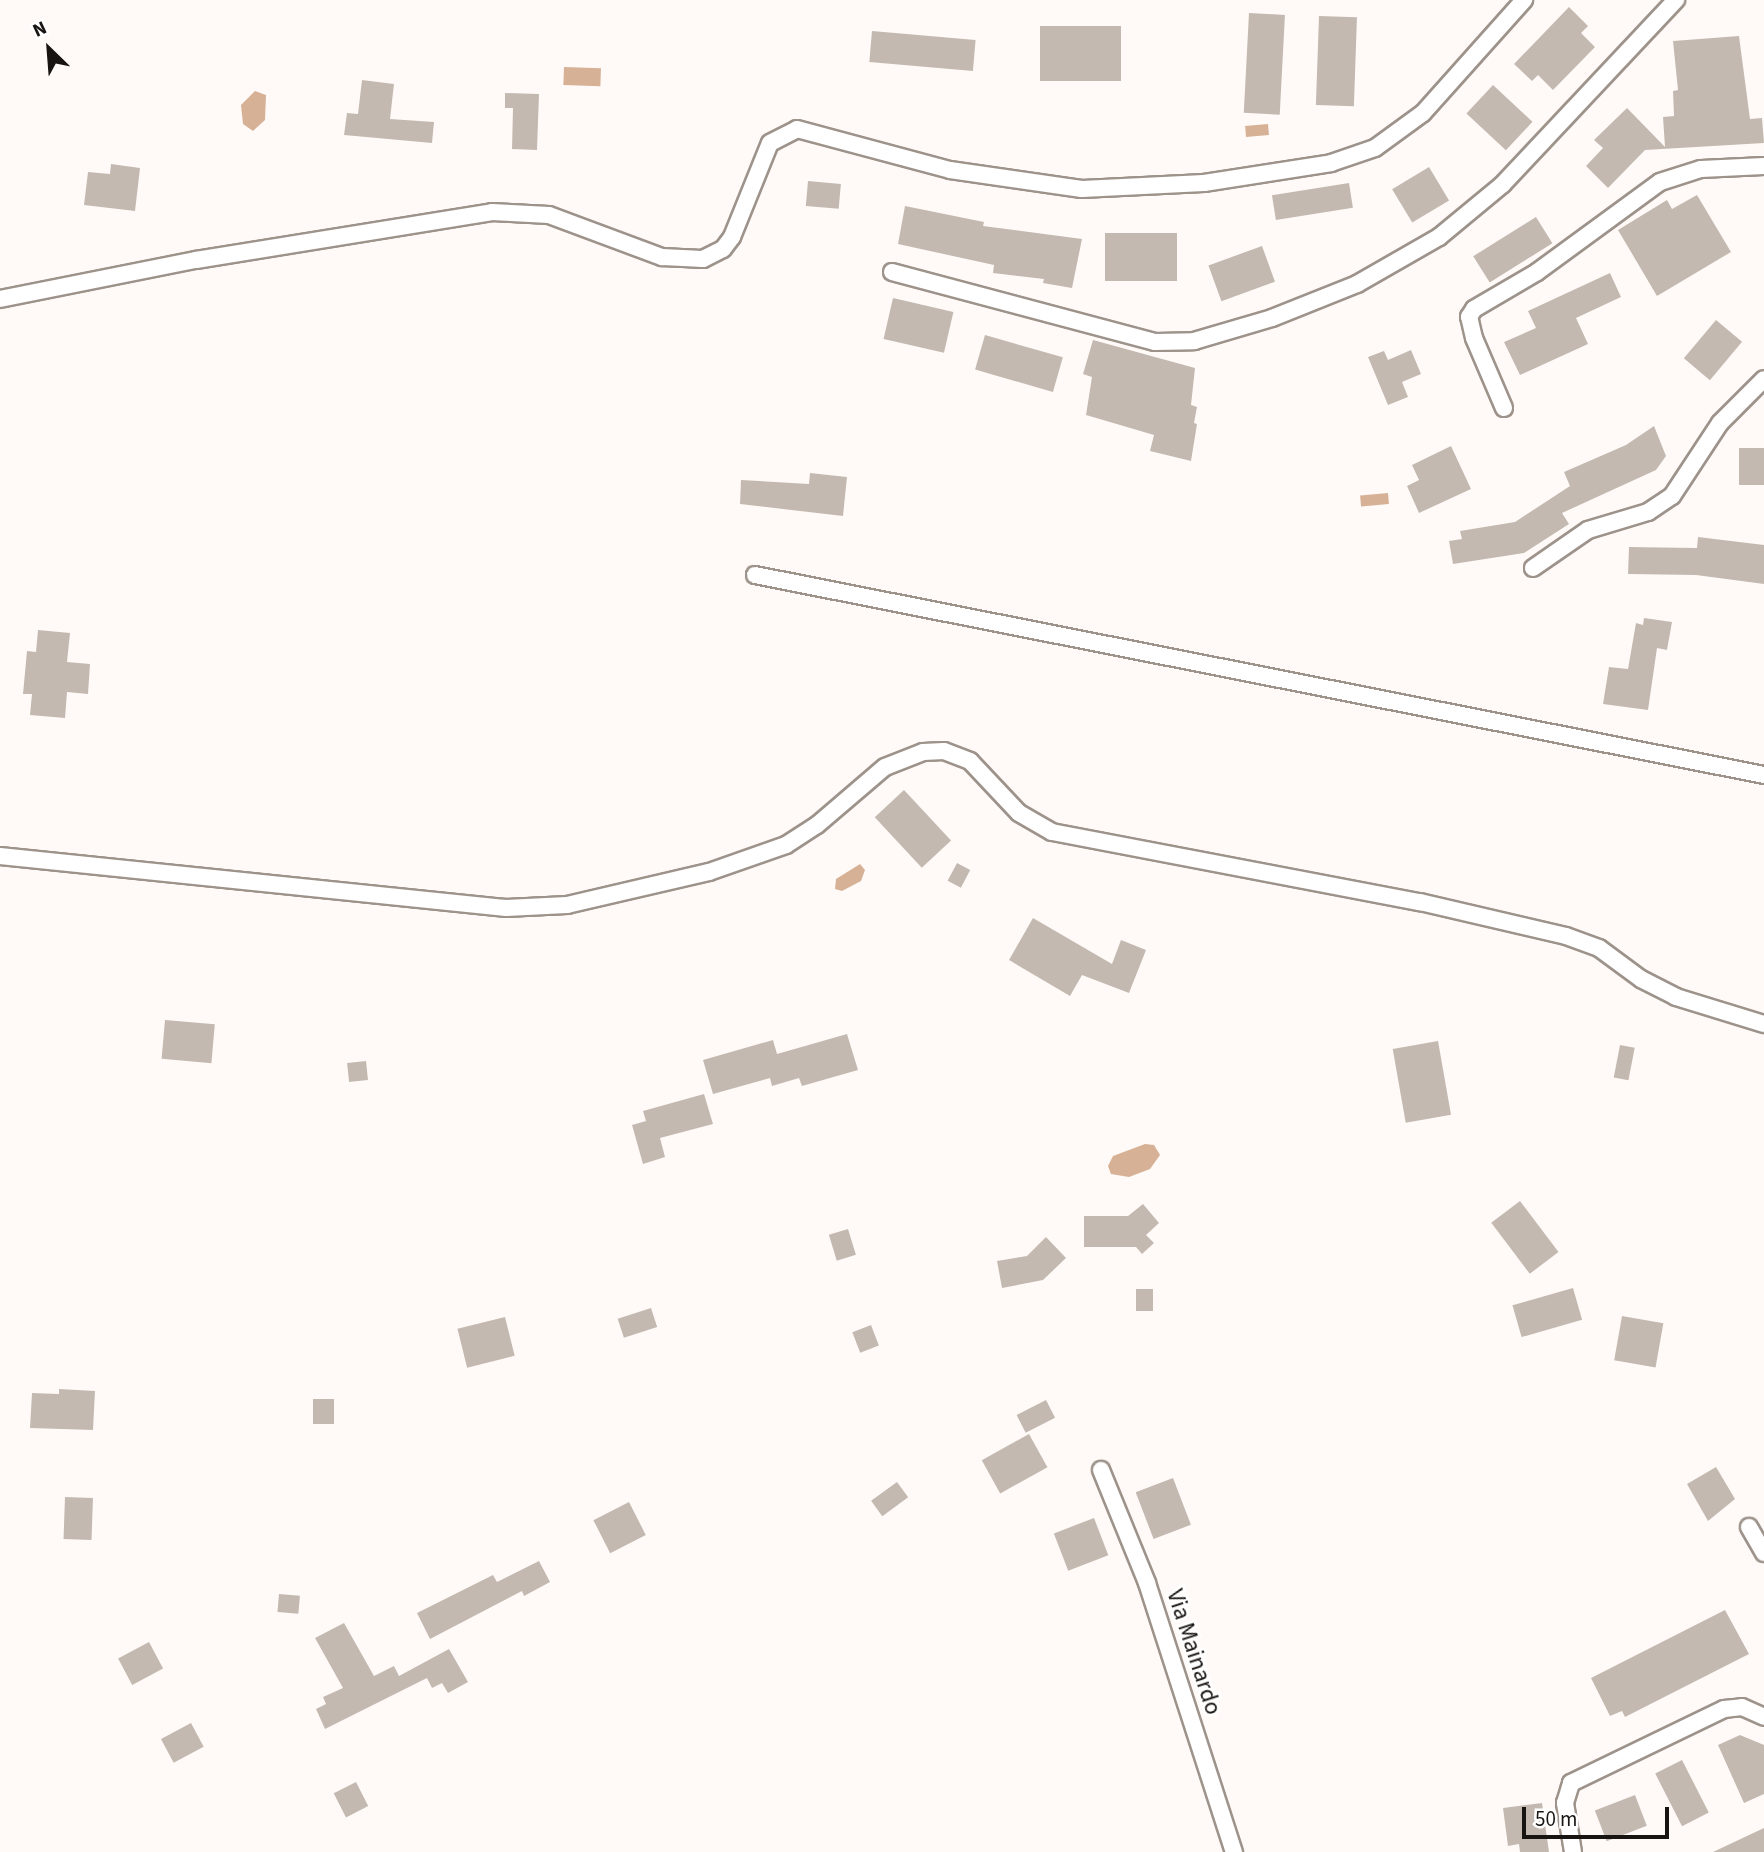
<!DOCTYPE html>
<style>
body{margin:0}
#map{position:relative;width:1764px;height:1852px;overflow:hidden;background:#fffaf7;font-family:"Source Sans 3",sans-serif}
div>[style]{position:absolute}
.water>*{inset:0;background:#d7b196;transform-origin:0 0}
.building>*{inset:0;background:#c4b9b1;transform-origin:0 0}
.roads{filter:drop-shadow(2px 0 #9d938b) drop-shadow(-2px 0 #9d938b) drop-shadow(0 2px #9d938b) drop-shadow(0 -2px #9d938b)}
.street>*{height:16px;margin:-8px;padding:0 8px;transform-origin:8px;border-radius:8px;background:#fff}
span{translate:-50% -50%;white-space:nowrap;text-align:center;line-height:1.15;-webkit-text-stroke:6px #fff;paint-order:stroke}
.street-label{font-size:24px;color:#181412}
.north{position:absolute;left:14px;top:14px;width:70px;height:70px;-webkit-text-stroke:5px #fff;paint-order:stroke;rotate:335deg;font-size:19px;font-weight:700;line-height:28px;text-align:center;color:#181412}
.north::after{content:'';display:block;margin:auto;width:24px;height:32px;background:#181412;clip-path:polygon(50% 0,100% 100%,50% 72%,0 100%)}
.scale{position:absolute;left:1522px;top:1807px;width:147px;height:32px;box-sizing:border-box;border:4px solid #181412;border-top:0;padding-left:9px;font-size:21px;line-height:24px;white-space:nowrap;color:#181412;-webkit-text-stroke:5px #fff;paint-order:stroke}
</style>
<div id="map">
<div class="water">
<div style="left:564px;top:67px;width:37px;height:18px;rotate:2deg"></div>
<div style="clip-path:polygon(255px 91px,266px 95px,265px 120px,253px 131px,243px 124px,241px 105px)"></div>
<div style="left:1268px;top:124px;width:11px;height:23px;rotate:85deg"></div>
<div style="left:1388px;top:493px;width:11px;height:28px;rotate:85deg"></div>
<div style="clip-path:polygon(860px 864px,865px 870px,861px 881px,842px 891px,835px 889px,836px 879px)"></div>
<div style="clip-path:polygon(1145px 1144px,1154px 1145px,1160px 1155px,1150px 1169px,1129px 1177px,1111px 1174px,1108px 1166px,1113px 1156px)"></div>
</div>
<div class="building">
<div style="clip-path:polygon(1569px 7px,1588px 26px,1581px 33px,1595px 47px,1553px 90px,1538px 75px,1532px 81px,1514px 64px)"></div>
<div style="left:1249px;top:13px;width:36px;height:100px;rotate:3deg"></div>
<div style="left:1319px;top:16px;width:38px;height:89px;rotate:2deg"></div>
<div style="left:1040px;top:26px;width:81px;height:55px"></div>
<div style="left:872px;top:31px;width:104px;height:31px;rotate:5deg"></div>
<div style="clip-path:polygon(1739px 36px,1750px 119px,1762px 118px,1764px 143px,1645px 150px,1608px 188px,1586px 166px,1603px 148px,1594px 140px,1627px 108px,1665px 147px,1663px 117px,1674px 116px,1673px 91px,1678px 90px,1673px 41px)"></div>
<div style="clip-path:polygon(362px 80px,394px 84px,390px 119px,434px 122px,432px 143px,344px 135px,347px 113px,358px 114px)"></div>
<div style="left:1493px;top:85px;width:54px;height:39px;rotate:43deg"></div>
<div style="clip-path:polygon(505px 93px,539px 94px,537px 150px,512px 149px,513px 108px,505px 108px)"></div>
<div style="clip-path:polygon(111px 164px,140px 168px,135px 211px,84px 205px,88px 172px,110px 174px)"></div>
<div style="left:1429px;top:167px;width:39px;height:43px;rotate:59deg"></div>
<div style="left:808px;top:181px;width:33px;height:25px;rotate:5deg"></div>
<div style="left:1349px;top:183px;width:25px;height:78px;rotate:81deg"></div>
<div style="clip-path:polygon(1697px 195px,1731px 252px,1657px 296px,1618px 230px,1667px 200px,1672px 209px)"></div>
<div style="clip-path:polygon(905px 206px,984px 222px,983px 226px,1082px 239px,1072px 288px,1043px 283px,1044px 279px,993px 273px,994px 265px,898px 244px)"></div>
<div style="left:1536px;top:217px;width:31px;height:74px;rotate:58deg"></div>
<div style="left:1105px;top:233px;width:72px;height:48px"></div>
<div style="left:1262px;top:246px;width:38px;height:57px;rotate:70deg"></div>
<div style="clip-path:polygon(1610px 273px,1621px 297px,1576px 318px,1588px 344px,1520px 375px,1504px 342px,1536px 328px,1528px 311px)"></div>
<div style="left:893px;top:298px;width:62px;height:42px;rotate:13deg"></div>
<div style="left:1716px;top:320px;width:34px;height:50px;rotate:40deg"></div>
<div style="left:985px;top:335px;width:81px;height:36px;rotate:16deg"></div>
<div style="clip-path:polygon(1093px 340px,1195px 368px,1191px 405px,1197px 407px,1194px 423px,1197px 424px,1191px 461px,1150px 451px,1154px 435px,1086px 415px,1092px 377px,1083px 374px)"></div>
<div style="clip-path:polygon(1411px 350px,1421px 374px,1402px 382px,1408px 397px,1388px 405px,1368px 357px,1384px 351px,1388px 360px)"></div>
<div style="clip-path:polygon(1654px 426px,1666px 456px,1656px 470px,1562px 513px,1569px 524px,1524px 553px,1453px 564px,1449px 541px,1462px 539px,1460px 531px,1515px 522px,1570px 486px,1564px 472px,1626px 445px)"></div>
<div style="clip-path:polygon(1451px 446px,1471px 489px,1419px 513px,1407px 486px,1419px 480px,1412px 465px)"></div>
<div style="left:1739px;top:448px;width:25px;height:37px"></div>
<div style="clip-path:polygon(810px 473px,847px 477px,843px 516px,740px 504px,741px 480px,809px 484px)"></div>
<div style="clip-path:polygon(1698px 537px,1764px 545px,1764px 584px,1696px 575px,1628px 574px,1629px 547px,1697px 548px)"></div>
<div style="clip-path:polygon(1644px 618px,1672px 622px,1667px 650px,1657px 648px,1648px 710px,1603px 704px,1609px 667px,1628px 669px,1636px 623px,1643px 625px)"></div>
<div style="clip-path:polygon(38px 630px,70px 633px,67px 662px,90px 664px,88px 694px,67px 692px,65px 718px,30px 715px,32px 694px,23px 694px,27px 651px,36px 652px)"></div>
<div style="left:904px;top:790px;width:69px;height:40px;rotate:47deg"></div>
<div style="left:957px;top:863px;width:15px;height:20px;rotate:28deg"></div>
<div style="clip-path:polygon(1033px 918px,1112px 964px,1121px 940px,1146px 950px,1129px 993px,1082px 975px,1070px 996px,1009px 960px)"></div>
<div style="left:165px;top:1020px;width:50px;height:39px;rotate:5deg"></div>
<div style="clip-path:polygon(847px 1034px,858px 1070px,802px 1086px,799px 1078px,772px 1086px,770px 1078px,713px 1094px,703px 1060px,773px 1040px,777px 1054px)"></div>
<div style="left:1438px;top:1041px;width:75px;height:46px;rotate:80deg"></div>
<div style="left:1620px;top:1045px;width:15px;height:33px;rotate:11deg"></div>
<div style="left:366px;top:1061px;width:19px;height:19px;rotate:84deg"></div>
<div style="clip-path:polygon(704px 1094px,713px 1124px,660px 1138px,665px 1157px,643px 1164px,632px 1125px,646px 1121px,643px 1111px)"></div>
<div style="left:1520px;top:1201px;width:64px;height:36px;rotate:53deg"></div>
<div style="clip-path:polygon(1143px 1204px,1159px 1223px,1146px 1235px,1154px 1243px,1142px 1254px,1136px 1247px,1084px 1247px,1084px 1216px,1128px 1216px)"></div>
<div style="left:848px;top:1229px;width:27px;height:20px;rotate:73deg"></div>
<div style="clip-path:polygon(1046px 1237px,1066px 1258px,1043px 1280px,1002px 1288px,997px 1261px,1027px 1256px)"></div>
<div style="left:1573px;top:1288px;width:33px;height:63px;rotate:74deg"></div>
<div style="left:1136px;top:1289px;width:17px;height:22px"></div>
<div style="left:651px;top:1308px;width:20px;height:35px;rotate:72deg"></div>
<div style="left:1622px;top:1316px;width:42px;height:45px;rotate:10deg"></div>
<div style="left:505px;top:1317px;width:40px;height:49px;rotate:76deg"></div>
<div style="left:871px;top:1325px;width:22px;height:20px;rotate:69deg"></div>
<div style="clip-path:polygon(59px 1389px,95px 1391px,93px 1430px,30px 1428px,32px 1393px,59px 1394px)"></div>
<div style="left:313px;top:1399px;width:21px;height:25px"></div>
<div style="left:1046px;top:1400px;width:20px;height:33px;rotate:63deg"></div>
<div style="left:1029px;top:1434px;width:38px;height:54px;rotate:61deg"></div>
<div style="clip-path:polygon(1716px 1467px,1735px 1499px,1708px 1521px,1687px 1484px)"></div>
<div style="left:1173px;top:1478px;width:50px;height:40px;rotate:69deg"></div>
<div style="left:897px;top:1482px;width:19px;height:32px;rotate:54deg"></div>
<div style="left:65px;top:1497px;width:28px;height:42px;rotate:2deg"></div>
<div style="left:629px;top:1502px;width:37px;height:40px;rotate:63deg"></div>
<div style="left:1094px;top:1518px;width:40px;height:43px;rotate:69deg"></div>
<div style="clip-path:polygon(539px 1561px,550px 1582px,524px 1596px,522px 1591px,430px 1639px,417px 1613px,493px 1575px,497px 1582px)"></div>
<div style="left:279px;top:1594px;width:21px;height:18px;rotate:5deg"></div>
<div style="clip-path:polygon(1725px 1610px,1749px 1654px,1625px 1717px,1622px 1711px,1610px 1716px,1591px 1678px)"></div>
<div style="clip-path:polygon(344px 1623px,374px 1676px,394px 1666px,399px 1676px,449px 1649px,468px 1682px,448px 1693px,442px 1683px,432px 1688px,427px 1678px,325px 1729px,316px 1709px,326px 1704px,323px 1697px,343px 1688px,315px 1638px)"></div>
<div style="left:149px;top:1642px;width:30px;height:35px;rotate:62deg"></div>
<div style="left:191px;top:1723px;width:27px;height:34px;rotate:62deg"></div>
<div style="clip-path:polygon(1740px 1735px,1764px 1745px,1764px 1794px,1744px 1803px,1718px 1745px)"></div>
<div style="left:1682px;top:1760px;width:59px;height:30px;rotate:63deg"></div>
<div style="left:356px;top:1782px;width:27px;height:25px;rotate:63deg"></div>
<div style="left:1635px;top:1795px;width:33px;height:43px;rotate:69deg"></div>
<div style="clip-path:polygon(1542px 1803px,1549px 1852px,1520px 1852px,1519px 1844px,1508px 1846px,1503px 1808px)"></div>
<div style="clip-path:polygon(1764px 1828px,1764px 1852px,1713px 1852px)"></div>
</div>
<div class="roads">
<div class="street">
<div style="left:892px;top:272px;width:272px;rotate:14.9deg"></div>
<div style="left:1155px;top:342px;width:39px;rotate:-1deg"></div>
<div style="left:1194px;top:341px;width:81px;rotate:-16.4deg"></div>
<div style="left:1272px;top:318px;width:92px;rotate:-21.8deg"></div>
<div style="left:1357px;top:284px;width:95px;rotate:-29.8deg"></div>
<div style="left:1439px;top:237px;width:83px;rotate:-39.6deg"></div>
<div style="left:1503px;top:184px;width:253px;rotate:-46.8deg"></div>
<div style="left:0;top:299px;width:200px;rotate:-11.3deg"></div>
<div style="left:196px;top:260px;width:300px;rotate:-9.2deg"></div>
<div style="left:492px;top:212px;width:57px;rotate:3deg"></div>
<div style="left:549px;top:215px;width:121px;rotate:20.4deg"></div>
<div style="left:662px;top:257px;width:41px;rotate:2.8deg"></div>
<div style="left:703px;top:259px;width:22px;rotate:-27deg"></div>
<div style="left:723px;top:249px;width:15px;rotate:-53deg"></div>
<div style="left:732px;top:237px;width:101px;rotate:-68deg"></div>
<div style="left:770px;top:143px;width:30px;rotate:-27deg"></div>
<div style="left:797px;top:129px;width:158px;rotate:15deg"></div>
<div style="left:950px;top:170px;width:133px;rotate:8.2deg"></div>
<div style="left:1082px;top:189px;width:122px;rotate:-2.8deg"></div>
<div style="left:1204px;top:183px;width:129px;rotate:-8.9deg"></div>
<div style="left:1331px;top:163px;width:46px;rotate:-18.8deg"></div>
<div style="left:1375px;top:148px;width:59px;rotate:-36.1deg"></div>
<div style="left:1423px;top:113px;width:152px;rotate:-48.2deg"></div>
<div style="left:1504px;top:408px;width:76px;rotate:-113.2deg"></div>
<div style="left:1474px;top:338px;width:22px;rotate:-103deg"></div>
<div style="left:1469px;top:317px;width:9px;rotate:-58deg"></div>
<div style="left:1474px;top:309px;width:73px;rotate:-30.4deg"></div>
<div style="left:1537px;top:272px;width:152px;rotate:-36.2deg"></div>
<div style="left:1660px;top:182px;width:43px;rotate:-17.6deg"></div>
<div style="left:1701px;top:169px;width:63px;rotate:-2.7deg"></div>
<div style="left:1533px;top:568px;width:67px;rotate:-34.6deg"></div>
<div style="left:1588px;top:530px;width:63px;rotate:-16.7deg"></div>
<div style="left:1648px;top:512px;width:29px;rotate:-34deg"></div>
<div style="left:1672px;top:496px;width:87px;rotate:-56.7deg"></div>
<div style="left:1720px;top:423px;width:62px;rotate:-45deg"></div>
<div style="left:755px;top:575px;width:1029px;rotate:11.21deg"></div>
<div style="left:0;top:856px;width:509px;rotate:5.87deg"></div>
<div style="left:506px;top:908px;width:61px;rotate:-2.8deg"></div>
<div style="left:567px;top:905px;width:146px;rotate:-13.1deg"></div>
<div style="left:709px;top:872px;width:82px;rotate:-19.3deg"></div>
<div style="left:786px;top:845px;width:37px;rotate:-33deg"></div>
<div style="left:817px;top:825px;width:89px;rotate:-40.5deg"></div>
<div style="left:885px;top:767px;width:41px;rotate:-21.5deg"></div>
<div style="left:923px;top:752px;width:21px;rotate:-3deg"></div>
<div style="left:944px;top:751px;width:28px;rotate:21deg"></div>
<div style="left:970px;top:761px;width:71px;rotate:46.7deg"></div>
<div style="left:1019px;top:813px;width:38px;rotate:30deg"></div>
<div style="left:1052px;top:832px;width:375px;rotate:10.8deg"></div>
<div style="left:1420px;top:902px;width:150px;rotate:13.1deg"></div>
<div style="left:1566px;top:936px;width:35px;rotate:20deg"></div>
<div style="left:1599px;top:948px;width:52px;rotate:36.4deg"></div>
<div style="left:1641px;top:979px;width:39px;rotate:27deg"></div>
<div style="left:1676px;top:997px;width:92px;rotate:17.1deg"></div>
<div style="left:1101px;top:1470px;width:122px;rotate:67.8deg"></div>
<div style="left:1147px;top:1583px;width:283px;rotate:72.1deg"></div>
<div style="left:1749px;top:1527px;width:30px;rotate:60deg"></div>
<div style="left:1573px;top:1852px;width:50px;rotate:-99.3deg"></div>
<div style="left:1565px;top:1803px;width:21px;rotate:-73deg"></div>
<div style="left:1571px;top:1783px;width:170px;rotate:-25.8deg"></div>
<div style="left:1724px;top:1709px;width:18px;rotate:-6deg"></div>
<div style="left:1742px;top:1707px;width:24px;rotate:24deg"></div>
</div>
</div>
<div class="street-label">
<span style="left:1194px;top:1652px;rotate:72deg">Via Mainardo</span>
</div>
<div class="north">N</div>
<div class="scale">50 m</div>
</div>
